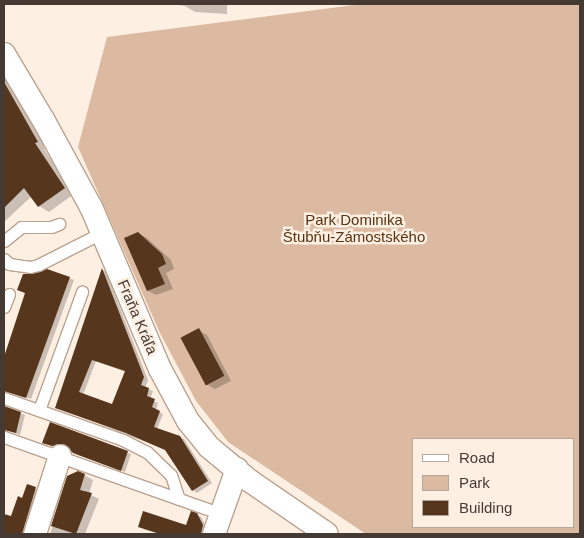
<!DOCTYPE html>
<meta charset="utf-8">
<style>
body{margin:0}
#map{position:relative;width:584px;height:538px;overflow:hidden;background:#feefe3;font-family:Helvetica,sans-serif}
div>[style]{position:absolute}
.green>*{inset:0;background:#dbbaa1}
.shadow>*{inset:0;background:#0003}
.building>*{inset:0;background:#56361c;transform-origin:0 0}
.roads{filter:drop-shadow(1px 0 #baa290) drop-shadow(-1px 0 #baa290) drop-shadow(0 1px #baa290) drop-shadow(0 -1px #baa290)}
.service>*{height:11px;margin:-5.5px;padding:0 5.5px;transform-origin:5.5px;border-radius:5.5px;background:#fff}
.minor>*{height:22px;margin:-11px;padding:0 11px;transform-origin:11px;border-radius:11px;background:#fff}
span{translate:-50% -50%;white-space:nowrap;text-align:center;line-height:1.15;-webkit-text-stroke:5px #feefe3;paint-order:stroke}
.park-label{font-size:15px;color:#593311}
.street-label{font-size:15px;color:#443a33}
.frame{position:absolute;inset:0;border:5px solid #443a33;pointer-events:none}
.legend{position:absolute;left:412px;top:438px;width:162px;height:90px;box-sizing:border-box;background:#feefe3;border:1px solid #b4a79d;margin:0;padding:6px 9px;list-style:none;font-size:15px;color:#443a33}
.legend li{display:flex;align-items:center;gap:10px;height:25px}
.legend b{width:25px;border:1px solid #b4a79d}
</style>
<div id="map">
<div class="green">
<div style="clip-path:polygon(evenodd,362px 4px,580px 4px,580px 534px,366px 534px,228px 442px,196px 401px,160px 333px,78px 147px,107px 37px,362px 4px,413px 439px,573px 439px,573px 527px,413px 527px,413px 439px)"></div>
</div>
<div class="shadow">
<div style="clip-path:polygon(172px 4px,227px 4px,227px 14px,195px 12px,185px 6px)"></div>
<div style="clip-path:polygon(4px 71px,47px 147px,44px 149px,74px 194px,49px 212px,39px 206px,32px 196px,4px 222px,4px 156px,11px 161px,4px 139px)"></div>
<div style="clip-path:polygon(138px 233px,147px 238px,171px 260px,174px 269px,166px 273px,173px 289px,156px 295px,148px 291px)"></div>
<div style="clip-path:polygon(47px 270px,74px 280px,31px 399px,11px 392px,4px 396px,4px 357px,32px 276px)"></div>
<div style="clip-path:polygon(evenodd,103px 270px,106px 272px,148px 380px,145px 388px,153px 391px,150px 399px,158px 403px,156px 410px,163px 414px,157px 429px,184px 439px,212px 483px,197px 493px,193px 490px,166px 450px,56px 407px,103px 270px,96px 361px,126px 372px,113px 405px,83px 395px,96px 361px)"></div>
<div style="clip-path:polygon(198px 330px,207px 335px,231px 381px,215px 389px,206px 384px)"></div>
<div style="clip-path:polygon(4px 407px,25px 415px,20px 435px,4px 429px)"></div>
<div style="clip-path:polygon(50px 424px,131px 454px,125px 472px,78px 455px,68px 446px,57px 447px,48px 444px)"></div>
<div style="clip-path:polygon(84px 475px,93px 480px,89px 494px,99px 499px,85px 534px,50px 534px,68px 477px)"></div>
<div style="clip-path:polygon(28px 486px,44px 493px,32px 534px,4px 534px,5px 516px,11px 518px,23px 499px)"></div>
<div style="clip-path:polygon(197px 515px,201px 517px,207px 528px,205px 534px,160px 534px,143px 529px,187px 527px)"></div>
</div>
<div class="building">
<div style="clip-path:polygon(4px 82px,38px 142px,35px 143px,65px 188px,38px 207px,24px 188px,4px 208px)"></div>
<div style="clip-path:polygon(138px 232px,162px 254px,166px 264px,158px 268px,165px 284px,147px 291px,124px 238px)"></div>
<div style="clip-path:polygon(evenodd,102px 268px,144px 377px,141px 385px,149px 388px,147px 396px,155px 399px,152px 407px,160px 411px,154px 427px,180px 436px,208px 481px,192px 491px,165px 450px,126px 433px,55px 408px,102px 268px,92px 360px,125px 371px,112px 404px,79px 392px,92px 360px)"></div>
<div style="clip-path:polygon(47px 269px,70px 277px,26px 398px,4px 391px,4px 357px,25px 293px,17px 290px,23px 274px,32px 274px)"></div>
<div style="left:199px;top:328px;width:54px;height:21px;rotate:62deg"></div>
<div style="clip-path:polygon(4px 406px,21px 412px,16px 433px,4px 430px)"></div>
<div style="clip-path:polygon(50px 422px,128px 451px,121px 471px,73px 453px,64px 444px,52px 446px,42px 443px)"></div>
<div style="clip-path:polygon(78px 471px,85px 474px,80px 490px,92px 493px,76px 534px,51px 526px,67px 476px)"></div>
<div style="clip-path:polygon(27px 484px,36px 487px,22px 534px,4px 534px,4px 514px,11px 516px,18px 496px,22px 498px)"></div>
<div style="clip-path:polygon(143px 511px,186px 525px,191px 511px,197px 513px,203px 525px,201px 534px,160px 534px,138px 527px)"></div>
</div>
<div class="roads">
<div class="service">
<div style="left:4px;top:241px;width:22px;rotate:-39deg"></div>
<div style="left:21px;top:227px;width:30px"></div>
<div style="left:51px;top:227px;width:9px;rotate:-21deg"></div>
<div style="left:4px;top:259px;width:7px;rotate:45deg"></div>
<div style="left:9px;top:264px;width:21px;rotate:8deg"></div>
<div style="left:30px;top:267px;width:8px;rotate:-14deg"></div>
<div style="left:38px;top:265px;width:73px;rotate:-26.9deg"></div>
<div style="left:4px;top:307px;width:14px;rotate:-69deg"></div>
<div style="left:4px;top:398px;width:126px;rotate:19.4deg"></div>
<div style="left:123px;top:440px;width:27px;rotate:27deg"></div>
<div style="left:147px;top:452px;width:33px;rotate:44deg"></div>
<div style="left:171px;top:475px;width:25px;rotate:72deg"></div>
<div style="left:39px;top:410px;width:126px;rotate:-70deg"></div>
<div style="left:4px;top:437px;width:230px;rotate:19.5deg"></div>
</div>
<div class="minor">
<div style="left:4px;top:54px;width:78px;rotate:59.2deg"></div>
<div style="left:44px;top:121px;width:100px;rotate:61.4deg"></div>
<div style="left:92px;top:209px;width:174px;rotate:67deg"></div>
<div style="left:160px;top:369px;width:59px;rotate:61.7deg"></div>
<div style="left:188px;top:421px;width:33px;rotate:51deg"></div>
<div style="left:209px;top:447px;width:53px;rotate:39.7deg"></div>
<div style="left:250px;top:481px;width:93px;rotate:34.5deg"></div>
<div style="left:35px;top:534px;width:82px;rotate:-72.2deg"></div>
<div style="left:214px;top:534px;width:69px;rotate:-70.5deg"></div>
</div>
</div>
<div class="park-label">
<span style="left:354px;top:228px">Park Dominika<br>Štubňu-Zámostského</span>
</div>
<div class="street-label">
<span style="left:138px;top:317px;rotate:67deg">Fraňa Kráľa</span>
</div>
<div class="frame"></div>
<ul class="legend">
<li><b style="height:6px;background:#fff"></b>Road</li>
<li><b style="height:14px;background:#dbbaa1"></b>Park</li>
<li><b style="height:14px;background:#56361c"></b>Building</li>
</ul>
</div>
